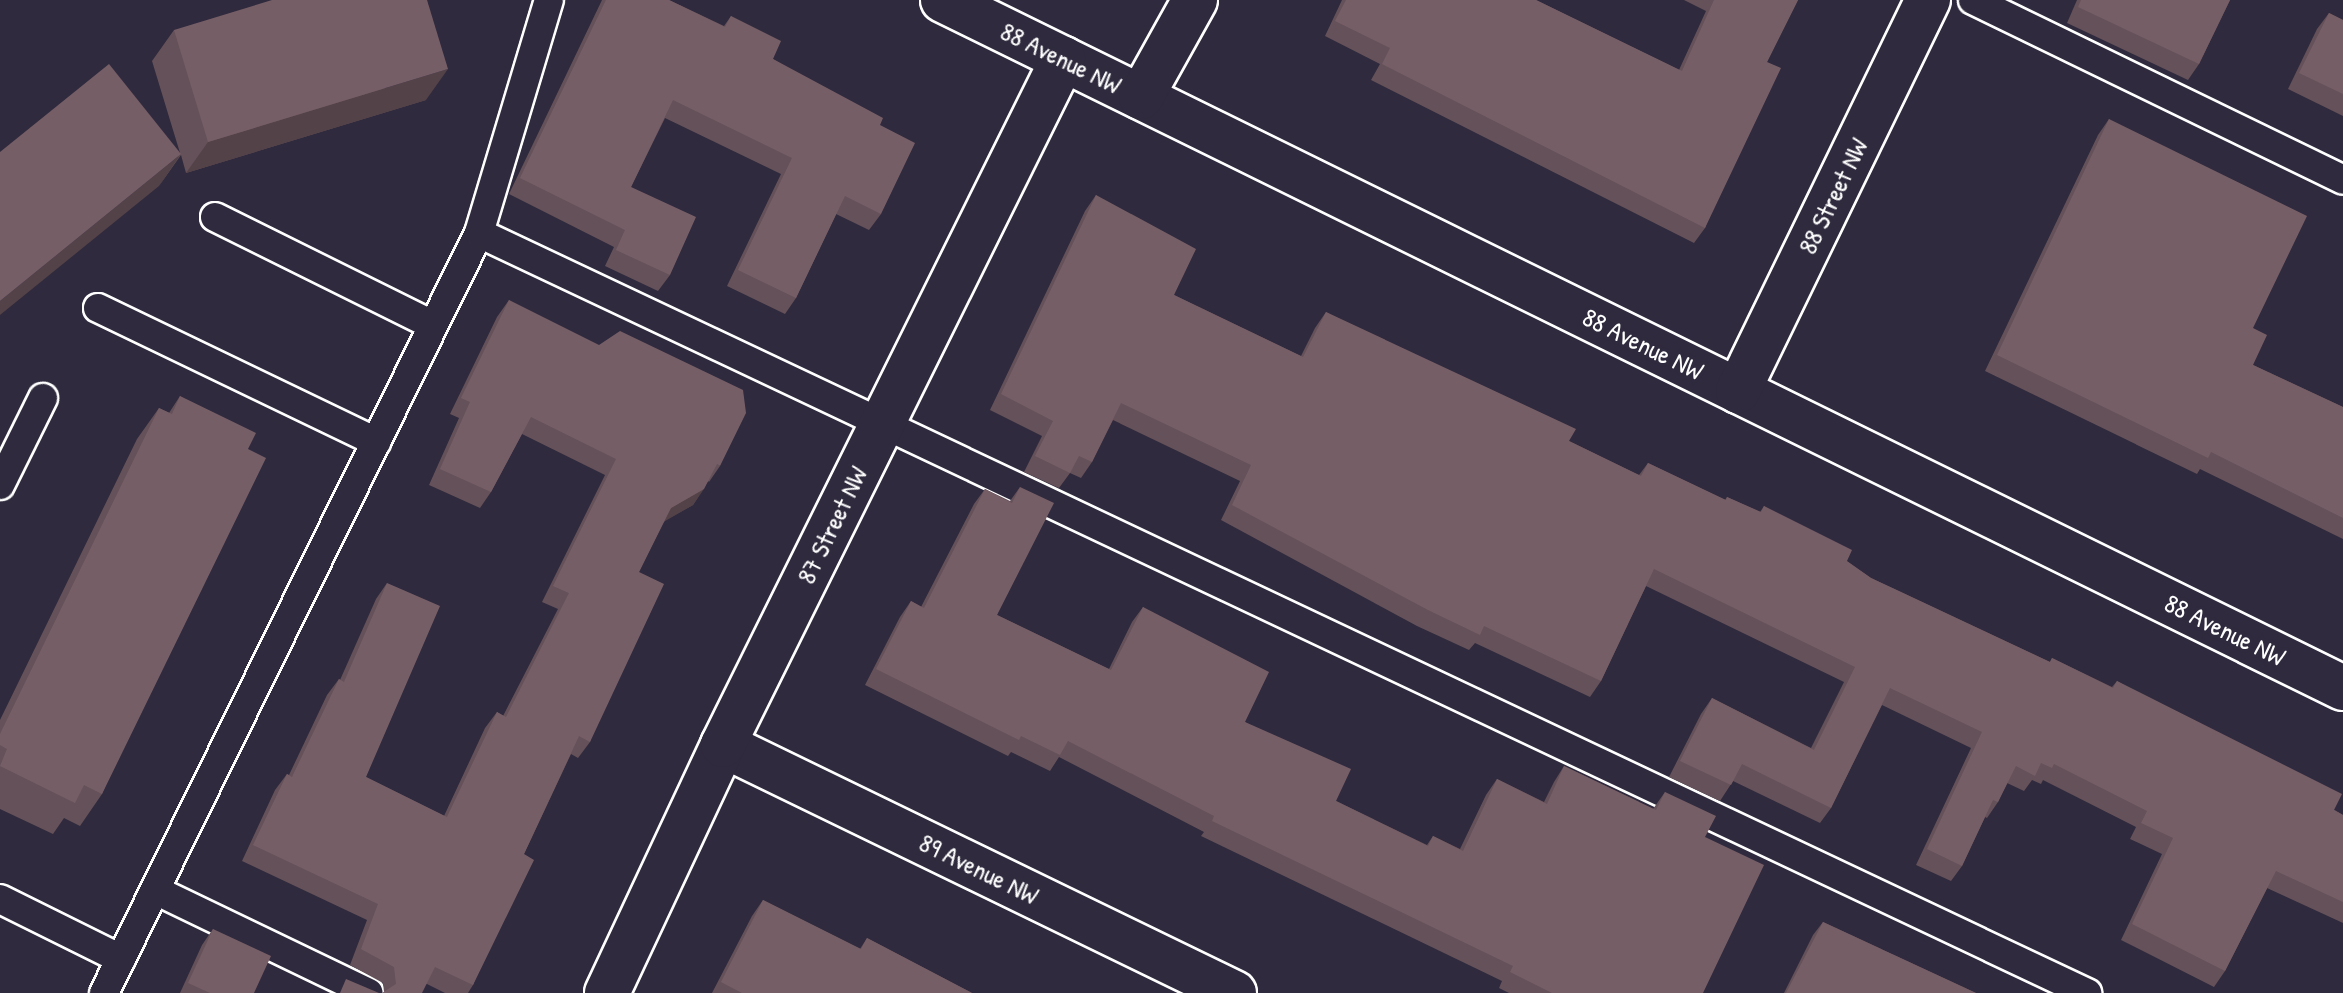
<!DOCTYPE html>
<style>
body{margin:0}
#map{position:relative;width:2343px;height:993px;overflow:hidden;background:#2f2a3d;font-family:"Patrick Hand",sans-serif}
div>[style]{position:absolute}
.roads{filter:drop-shadow(2px 0 #fff) drop-shadow(-2px 0 #fff) drop-shadow(0 2px #fff) drop-shadow(0 -2px #fff)}
.service>*{height:28px;margin:-14px;padding:0 14px;transform-origin:14px;border-radius:14px;background:#2f2a3d}
.minor>*{height:44px;margin:-22px;padding:0 22px;transform-origin:22px;border-radius:22px;background:#2f2a3d}
.wall>*{inset:0;background:#655159}
.shaded-wall>*{inset:0;background:#534248}
.building>*{inset:0;background:#765e67}
span{translate:-50% -50%;white-space:nowrap;text-align:center;line-height:1.15;-webkit-text-stroke:7px #2f2a3d;paint-order:stroke}
.street-label{font-size:26px;color:#fff}
</style>
<div id="map">
<div class="roads">
<div class="service">
<div style="left:1973px;top:0;width:411px;rotate:25.9deg"></div>
<div style="left:215px;top:217px;width:243px;rotate:26.4deg"></div>
<div style="left:479px;top:233px;width:1779px;rotate:25.3deg"></div>
<div style="left:98px;top:308px;width:309px;rotate:25.7deg"></div>
<div style="left:0;top:485px;width:97px;rotate:-63.7deg"></div>
<div style="left:155px;top:890px;width:237px;rotate:25.7deg"></div>
<div style="left:0;top:899px;width:135px;rotate:26.4deg"></div>
<div style="left:104px;top:993px;width:847px;rotate:-63.74deg"></div>
<div style="left:479px;top:233px;width:243px;rotate:-73.3deg"></div>
</div>
<div class="minor">
<div style="left:943px;top:0;width:1560px;rotate:26.17deg"></div>
<div style="left:1141px;top:97px;width:111px;rotate:-60.9deg"></div>
<div style="left:1738px;top:391px;width:435px;rotate:-64.1deg"></div>
<div style="left:723px;top:745px;width:568px;rotate:25.89deg"></div>
<div style="left:607px;top:993px;width:274px;rotate:-64.9deg"></div>
<div style="left:723px;top:745px;width:766px;rotate:-63.64deg"></div>
</div>
</div>
<div class="wall">
<div style="clip-path:polygon(602px 0,669px 0,724px 26px,731px 16px,773px 59px,880px 125px,881px 214px,869px 230px,836px 214px,796px 298px,785px 314px,727px 286px,781px 174px,665px 118px,631px 187px,670px 275px,658px 291px,605px 266px,614px 247px,509px 194px)"></div>
<div style="clip-path:polygon(1342px 0,1536px 0,1679px 70px,1706px 11px,1684px 0,1798px 0,1767px 62px,1705px 228px,1694px 243px,1371px 80px,1380px 64px,1325px 36px)"></div>
<div style="clip-path:polygon(2077px 0,2230px 0,2199px 64px,2188px 80px,2067px 23px)"></div>
<div style="clip-path:polygon(2329px 13px,2343px 20px,2343px 116px,2288px 89px,2317px 29px)"></div>
<div style="clip-path:polygon(174px 30px,426px 100px,186px 173px,181px 155px,159px 186px,180px 153px,152px 61px)"></div>
<div style="clip-path:polygon(2109px 119px,2253px 328px,2253px 365px,2343px 407px,2343px 539px,2200px 469px,2197px 474px,1985px 371px,2098px 135px)"></div>
<div style="clip-path:polygon(1096px 195px,1174px 295px,1301px 356px,1315px 328px,1326px 312px,1569px 441px,1639px 475px,1648px 463px,1725px 500px,1727px 497px,1760px 512px,1764px 506px,1871px 578px,2050px 662px,2052px 658px,2112px 687px,2117px 681px,2343px 815px,2343px 923px,2267px 888px,2225px 971px,2214px 987px,2121px 940px,2162px 854px,2130px 839px,2136px 827px,2043px 780px,2041px 784px,2032px 780px,2024px 791px,2007px 783px,1998px 802px,1987px 818px,1985px 817px,1962px 866px,1951px 881px,1916px 865px,1971px 748px,1882px 705px,1831px 808px,1820px 823px,1733px 781px,1720px 801px,1669px 777px,1701px 714px,1712px 698px,1811px 748px,1844px 682px,1646px 586px,1601px 681px,1590px 697px,1475px 643px,1469px 650px,1417px 626px,1221px 520px,1240px 481px,1113px 420px,1092px 462px,1081px 478px,1070px 473px,1059px 488px,1024px 472px,1042px 436px,990px 410px,1085px 211px)"></div>
<div style="clip-path:polygon(509px 300px,720px 466px,709px 482px,708px 481px,693px 505px,664px 521px,639px 572px,590px 742px,578px 758px,571px 754px,524px 854px,473px 985px,468px 993px,445px 993px,427px 984px,384px 992px,383px 983px,350px 965px,367px 920px,242px 861px,275px 790px,287px 774px,289px 775px,327px 695px,339px 679px,340px 680px,376px 599px,387px 583px,366px 777px,444px 816px,485px 728px,497px 712px,503px 716px,558px 609px,542px 602px,605px 475px,522px 434px,491px 492px,480px 508px,429px 485px,459px 418px,450px 414px,497px 317px)"></div>
<div style="clip-path:polygon(180px 396px,248px 449px,102px 794px,80px 826px,64px 818px,53px 834px,0 809px,0 720px,137px 439px,159px 408px,169px 413px)"></div>
<div style="clip-path:polygon(1020px 487px,997px 615px,1109px 669px,1132px 622px,1143px 607px,1245px 722px,1336px 801px,1427px 845px,1433px 836px,1460px 849px,1486px 795px,1497px 779px,1544px 802px,1554px 782px,1564px 766px,1653px 809px,1665px 792px,1705px 837px,1703px 993px,1509px 993px,1499px 988px,1502px 981px,1201px 836px,1204px 832px,1059px 757px,1050px 771px,1011px 752px,1008px 756px,865px 685px,900px 617px,911px 601px,921px 607px,974px 504px,985px 489px,1010px 501px)"></div>
<div style="clip-path:polygon(763px 900px,860px 949px,867px 938px,972px 993px,712px 993px,752px 916px)"></div>
<div style="clip-path:polygon(1823px 922px,1976px 993px,1784px 993px,1813px 935px)"></div>
<div style="clip-path:polygon(213px 929px,254px 993px,180px 993px,202px 945px)"></div>
</div>
<div class="shaded-wall">
<div style="clip-path:polygon(448px 69px,426px 100px,186px 173px,208px 142px)"></div>
<div style="clip-path:polygon(181px 154px,159px 186px,0 315px,0 301px)"></div>
<div style="clip-path:polygon(704px 489px,693px 505px,660px 524px,671px 508px)"></div>
</div>
<div class="building">
<div style="clip-path:polygon(272px 0,427px 0,448px 69px,208px 142px,174px 30px)"></div>
<div style="clip-path:polygon(606px 0,669px 0,725px 27px,731px 16px,781px 41px,773px 59px,883px 118px,880px 125px,915px 143px,881px 214px,845px 196px,796px 298px,738px 270px,792px 158px,673px 100px,631px 187px,696px 217px,670px 275px,616px 250px,625px 230px,520px 178px)"></div>
<div style="clip-path:polygon(1346px 0,1536px 0,1682px 71px,1714px 0,1798px 0,1767px 62px,1781px 68px,1705px 228px,1382px 64px,1390px 48px,1335px 21px)"></div>
<div style="clip-path:polygon(2081px 0,2230px 0,2199px 64px,2078px 7px)"></div>
<div style="clip-path:polygon(2329px 13px,2343px 20px,2343px 94px,2299px 73px)"></div>
<div style="clip-path:polygon(109px 64px,181px 154px,0 301px,0 152px)"></div>
<div style="clip-path:polygon(2109px 119px,2307px 216px,2253px 328px,2267px 335px,2253px 365px,2343px 407px,2343px 518px,2211px 452px,2208px 458px,1997px 355px)"></div>
<div style="clip-path:polygon(1096px 195px,1196px 249px,1174px 295px,1303px 357px,1326px 312px,1576px 429px,1569px 441px,1641px 476px,1648px 463px,1726px 500px,1727px 497px,1761px 512px,1764px 506px,1852px 550px,1847px 561px,1871px 578px,2050px 662px,2052px 658px,2113px 688px,2117px 681px,2342px 794px,2334px 810px,2343px 815px,2343px 902px,2276px 871px,2225px 971px,2132px 924px,2173px 838px,2141px 823px,2147px 811px,2054px 764px,2052px 768px,2041px 763px,2035px 776px,2016px 766px,1998px 802px,1993px 800px,1962px 866px,1927px 849px,1982px 732px,1890px 688px,1831px 808px,1742px 764px,1731px 785px,1680px 761px,1712px 698px,1814px 750px,1855px 667px,1654px 569px,1601px 681px,1484px 626px,1480px 635px,1428px 610px,1232px 505px,1251px 465px,1121px 403px,1092px 462px,1079px 456px,1070px 473px,1035px 456px,1053px 421px,1001px 394px)"></div>
<div style="clip-path:polygon(509px 300px,599px 345px,620px 331px,743px 390px,746px 413px,720px 466px,717px 464px,704px 489px,671px 508px,639px 572px,664px 584px,590px 742px,579px 736px,524px 854px,534px 860px,473px 985px,435px 967px,422px 993px,382px 993px,396px 984px,394px 967px,361px 949px,378px 904px,253px 845px,287px 774px,292px 777px,339px 679px,344px 682px,387px 583px,440px 606px,366px 777px,447px 817px,497px 712px,506px 717px,569px 593px,553px 586px,616px 459px,531px 417px,491px 492px,440px 469px,470px 402px,461px 398px)"></div>
<div style="clip-path:polygon(180px 396px,256px 433px,248px 449px,266px 458px,102px 794px,84px 785px,75px 803px,0 766px,7px 749px,0 745px,0 734px,159px 408px,172px 414px)"></div>
<div style="clip-path:polygon(1020px 487px,1054px 503px,997px 615px,1111px 670px,1143px 607px,1269px 672px,1245px 722px,1351px 769px,1336px 801px,1428px 846px,1433px 836px,1463px 851px,1497px 779px,1547px 804px,1564px 766px,1656px 810px,1665px 792px,1716px 816px,1705px 837px,1764px 865px,1703px 993px,1552px 993px,1510px 972px,1513px 966px,1212px 821px,1214px 816px,1068px 741px,1060px 755px,1021px 736px,1019px 740px,876px 669px,911px 601px,924px 608px,985px 489px,1012px 503px)"></div>
<div style="clip-path:polygon(763px 900px,861px 949px,867px 938px,972px 993px,742px 993px,721px 982px)"></div>
<div style="clip-path:polygon(1823px 922px,1976px 993px,1786px 993px)"></div>
<div style="clip-path:polygon(213px 929px,271px 956px,254px 993px,210px 993px,188px 983px)"></div>
<div style="clip-path:polygon(346px 979px,379px 993px,340px 993px)"></div>
</div>
<div class="street-label">
<span style="left:1061px;top:58px;rotate:26deg">88 Avenue NW</span>
<span style="left:1833px;top:196px;rotate:-64deg">88 Street NW</span>
<span style="left:1643px;top:344px;rotate:26deg">88 Avenue NW</span>
<span style="left:832px;top:525px;rotate:-64deg">87 Street NW</span>
<span style="left:2225px;top:630px;rotate:26deg">88 Avenue NW</span>
<span style="left:979px;top:869px;rotate:26deg">89 Avenue NW</span>
</div>
</div>
